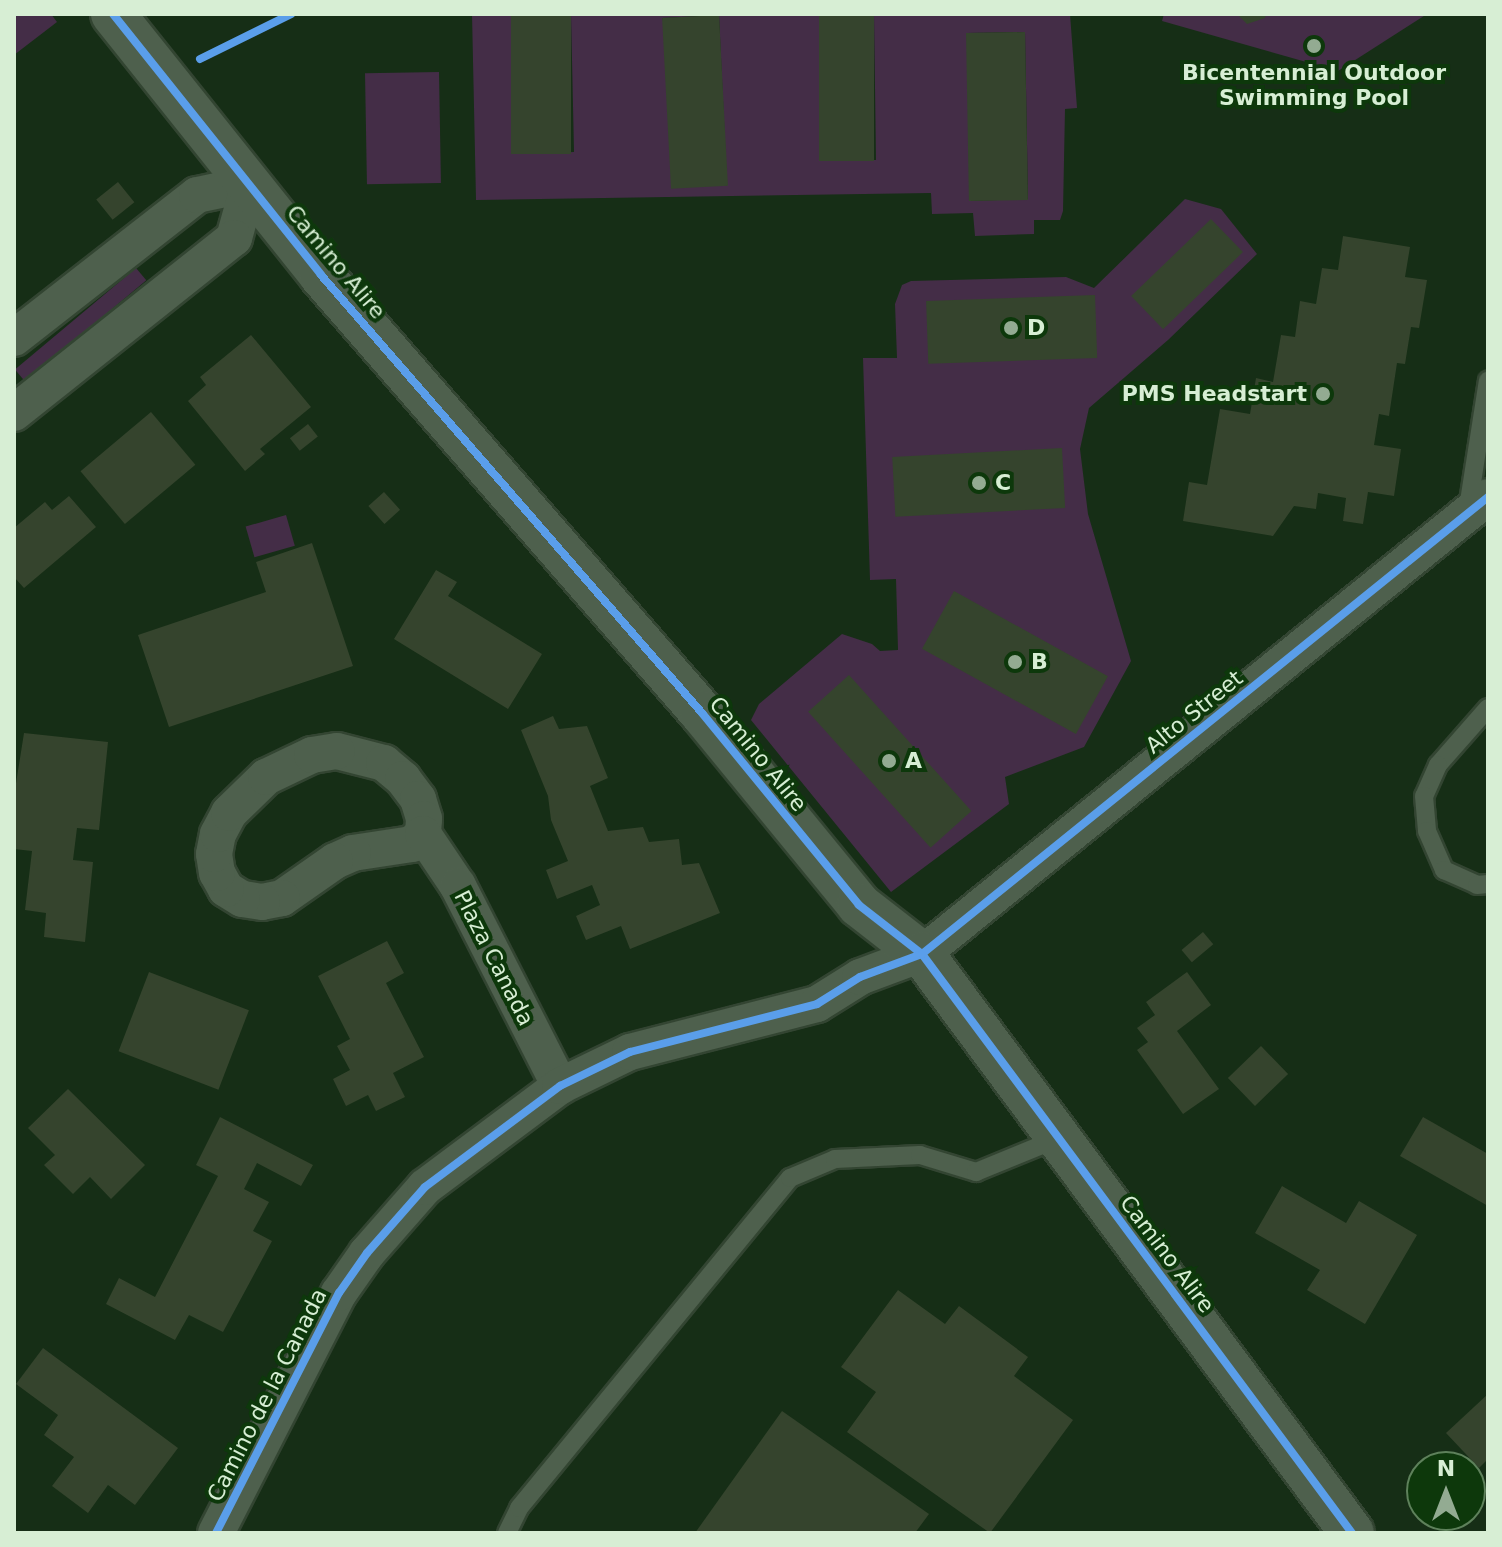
<!DOCTYPE html>
<style>
body{margin:0}
#map{position:relative;width:1502px;height:1547px;overflow:hidden;background:#162e16;font-family:"DejaVu Sans",sans-serif}
div>[style]{position:absolute}
.green>*{inset:0;background:#442d47;transform-origin:0 0}
.building>*{inset:0;background:#35442d;transform-origin:0 0}
.roads{filter:drop-shadow(2px 0 #334532) drop-shadow(-2px 0 #334532) drop-shadow(0 2px #334532) drop-shadow(0 -2px #334532)}
.service>*{height:18px;margin:-9px;padding:0 9px;transform-origin:9px;border-radius:9px;background:#4e604d}
.minor>*{height:36px;margin:-18px;padding:0 18px;transform-origin:18px;border-radius:18px;background:#4e604d}
.tertiary>*{height:44px;margin:-22px;padding:0 22px;transform-origin:22px;border-radius:22px;background:#4e604d}
.cycleway>*{height:8px;margin:-4px;padding:0 4px;transform-origin:4px;border-radius:4px;background:#5a9eea}
.dots>*{width:22px;height:22px;translate:-50% -50%;box-sizing:border-box;border:4px solid #0d380b;border-radius:50%}
span{translate:-50% -50%;white-space:nowrap;text-align:center;line-height:1.15;-webkit-text-stroke:8px #0d380b;paint-order:stroke}
.poi-label{font-size:22px;color:#d7eed4;font-weight:700}
.left{translate:0 -50%;text-align:left}
.right{translate:-100% -50%;text-align:right}
.street-label{font-size:22px;color:#d7eed4}
.frame{position:absolute;inset:0;border:16px solid #d7eed4;pointer-events:none}
.north{position:absolute;left:1406px;top:1451px;width:80px;height:80px;box-sizing:border-box;background:#0d380b;border:2px solid #5e815b;border-radius:50%;rotate:0deg;font-size:22px;font-weight:700;line-height:32px;text-align:center;color:#d7eed4}
.north::after{content:'';display:block;margin:auto;width:28px;height:36px;background:#93ab92;clip-path:polygon(50% 0,100% 100%,50% 72%,0 100%)}
</style>
<div id="map">
<div class="green">
<div style="clip-path:polygon(14px 14px,51px 14px,57px 22px,14px 55px)"></div>
<div style="clip-path:polygon(evenodd,472px 14px,511px 14px,515px 154px,574px 152px,571px 14px,819px 14px,822px 161px,876px 160px,874px 14px,1070px 14px,1077px 108px,1065px 109px,1063px 211px,1060px 220px,1034px 220px,1034px 234px,975px 236px,973px 213px,932px 214px,931px 193px,476px 200px,472px 14px,719px 15px,727px 185px,727px 186px,662px 18px,719px 15px,472px 14px,1025px 32px,1028px 199px,971px 201px,967px 33px,1025px 32px)"></div>
<div style="clip-path:polygon(1164px 14px,1427px 14px,1338px 71px,1162px 21px)"></div>
<div style="left:439px;top:72px;width:111px;height:74px;rotate:89deg"></div>
<div style="clip-path:polygon(1185px 199px,1221px 209px,1257px 254px,1168px 340px,1089px 408px,1080px 449px,1088px 514px,1131px 661px,1084px 747px,1005px 777px,1009px 804px,891px 892px,751px 720px,759px 704px,842px 634px,872px 644px,880px 651px,898px 650px,896px 579px,870px 580px,863px 358px,897px 358px,895px 304px,902px 285px,911px 281px,1066px 277px,1094px 288px)"></div>
<div style="left:136px;top:268px;width:16px;height:158px;rotate:50deg"></div>
<div style="left:286px;top:515px;width:32px;height:42px;rotate:74deg"></div>
</div>
<div class="building">
<div style="left:511px;top:14px;width:60px;height:140px"></div>
<div style="left:819px;top:14px;width:55px;height:147px"></div>
<div style="clip-path:polygon(1237px 14px,1266px 14px,1265px 18px,1247px 24px)"></div>
<div style="left:719px;top:15px;width:171px;height:57px;rotate:87deg"></div>
<div style="left:1025px;top:32px;width:168px;height:59px;rotate:89deg"></div>
<div style="left:118px;top:182px;width:26px;height:28px;rotate:51deg"></div>
<div style="left:1211px;top:219px;width:46px;height:111px;rotate:46deg"></div>
<div style="clip-path:polygon(1343px 236px,1410px 247px,1405px 277px,1427px 280px,1419px 328px,1411px 327px,1405px 364px,1397px 363px,1389px 416px,1379px 414px,1374px 445px,1401px 449px,1394px 496px,1368px 492px,1363px 524px,1343px 521px,1346px 498px,1318px 493px,1316px 509px,1294px 506px,1273px 536px,1183px 521px,1189px 482px,1207px 485px,1220px 409px,1250px 414px,1256px 378px,1273px 382px,1281px 335px,1295px 337px,1300px 301px,1316px 304px,1322px 268px,1338px 270px)"></div>
<div style="left:1095px;top:295px;width:63px;height:169px;rotate:88deg"></div>
<div style="clip-path:polygon(251px 335px,311px 407px,260px 449px,265px 454px,245px 471px,188px 401px,206px 385px,200px 377px)"></div>
<div style="left:151px;top:412px;width:69px;height:92px;rotate:50deg"></div>
<div style="left:308px;top:424px;width:16px;height:23px;rotate:52deg"></div>
<div style="left:1062px;top:448px;width:60px;height:170px;rotate:87deg"></div>
<div style="left:384px;top:492px;width:24px;height:21px;rotate:48deg"></div>
<div style="clip-path:polygon(69px 496px,96px 527px,24px 588px,14px 577px,14px 528px,45px 502px,52px 510px)"></div>
<div style="clip-path:polygon(312px 543px,353px 666px,169px 727px,138px 635px,266px 592px,256px 562px)"></div>
<div style="clip-path:polygon(436px 570px,457px 582px,448px 596px,542px 654px,508px 709px,394px 639px)"></div>
<div style="left:954px;top:591px;width:176px;height:66px;rotate:29deg"></div>
<div style="left:849px;top:675px;width:183px;height:55px;rotate:48deg"></div>
<div style="clip-path:polygon(553px 716px,559px 729px,587px 726px,608px 778px,590px 786px,608px 831px,643px 827px,649px 842px,679px 839px,682px 865px,699px 863px,720px 913px,630px 949px,621px 926px,586px 940px,576px 916px,600px 905px,592px 885px,557px 899px,546px 870px,568px 861px,551px 820px,548px 796px,521px 730px)"></div>
<div style="clip-path:polygon(24px 733px,108px 742px,99px 830px,77px 828px,73px 860px,93px 862px,85px 942px,44px 937px,46px 913px,25px 910px,32px 851px,14px 849px,14px 796px)"></div>
<div style="left:1203px;top:932px;width:16px;height:28px;rotate:50deg"></div>
<div style="clip-path:polygon(387px 941px,404px 973px,386px 983px,424px 1057px,393px 1073px,405px 1097px,376px 1111px,368px 1095px,346px 1106px,333px 1079px,350px 1070px,337px 1046px,350px 1039px,318px 976px)"></div>
<div style="left:149px;top:972px;width:107px;height:85px;rotate:21deg"></div>
<div style="clip-path:polygon(1187px 972px,1211px 1005px,1177px 1031px,1219px 1089px,1183px 1114px,1137px 1050px,1148px 1042px,1137px 1028px,1155px 1015px,1146px 1002px)"></div>
<div style="left:1261px;top:1046px;width:39px;height:46px;rotate:46deg"></div>
<div style="clip-path:polygon(68px 1089px,145px 1165px,111px 1199px,90px 1177px,73px 1194px,44px 1165px,55px 1155px,28px 1128px)"></div>
<div style="clip-path:polygon(220px 1117px,313px 1165px,301px 1186px,257px 1163px,244px 1189px,269px 1202px,253px 1231px,272px 1241px,223px 1332px,189px 1315px,175px 1340px,106px 1304px,119px 1278px,155px 1297px,218px 1176px,196px 1165px)"></div>
<div style="clip-path:polygon(1423px 1117px,1488px 1154px,1488px 1206px,1400px 1156px)"></div>
<div style="clip-path:polygon(1282px 1186px,1346px 1223px,1359px 1201px,1417px 1235px,1365px 1324px,1307px 1290px,1320px 1270px,1255px 1233px)"></div>
<div style="clip-path:polygon(898px 1290px,945px 1324px,959px 1306px,1028px 1357px,1014px 1376px,1073px 1420px,990px 1533px,847px 1432px,876px 1392px,841px 1367px)"></div>
<div style="clip-path:polygon(43px 1348px,178px 1448px,135px 1505px,108px 1485px,88px 1513px,52px 1486px,74px 1457px,44px 1435px,58px 1415px,16px 1384px)"></div>
<div style="clip-path:polygon(1488px 1394px,1488px 1459px,1479px 1468px,1446px 1433px)"></div>
<div style="clip-path:polygon(782px 1411px,929px 1514px,915px 1533px,695px 1533px)"></div>
</div>
<div class="roads">
<div class="service">
<div style="left:1468px;top:508px;width:129px;rotate:-81.1deg"></div>
<div style="left:1488px;top:708px;width:76px;rotate:131.3deg"></div>
<div style="left:1438px;top:765px;width:34px;rotate:114deg"></div>
<div style="left:1424px;top:796px;width:35px;rotate:85deg"></div>
<div style="left:1427px;top:831px;width:43px;rotate:66.4deg"></div>
<div style="left:1444px;top:870px;width:36px;rotate:24deg"></div>
<div style="left:1477px;top:885px;width:11px;rotate:-5deg"></div>
<div style="left:507px;top:1533px;width:28px;rotate:-64deg"></div>
<div style="left:519px;top:1508px;width:427px;rotate:-50.6deg"></div>
<div style="left:790px;top:1178px;width:49px;rotate:-22.9deg"></div>
<div style="left:835px;top:1159px;width:85px;rotate:-2.7deg"></div>
<div style="left:920px;top:1155px;width:59px;rotate:16.9deg"></div>
<div style="left:976px;top:1172px;width:90px;rotate:-22.3deg"></div>
</div>
<div class="minor">
<div style="left:14px;top:338px;width:232px;rotate:-38deg"></div>
<div style="left:197px;top:195px;width:53px;rotate:-11.9deg"></div>
<div style="left:249px;top:184px;width:56px;rotate:105.5deg"></div>
<div style="left:234px;top:238px;width:281px;rotate:141.5deg"></div>
<div style="left:337px;top:751px;width:49px;rotate:14.3deg"></div>
<div style="left:384px;top:763px;width:25px;rotate:40deg"></div>
<div style="left:403px;top:779px;width:25px;rotate:53deg"></div>
<div style="left:418px;top:799px;width:21px;rotate:73deg"></div>
<div style="left:424px;top:819px;width:15px;rotate:94deg"></div>
<div style="left:423px;top:834px;width:15px;rotate:138deg"></div>
<div style="left:412px;top:844px;width:60px;rotate:171.3deg"></div>
<div style="left:353px;top:853px;width:20px;rotate:156deg"></div>
<div style="left:335px;top:861px;width:65px;rotate:145.1deg"></div>
<div style="left:282px;top:898px;width:20px;rotate:169deg"></div>
<div style="left:262px;top:902px;width:20px;rotate:-171deg"></div>
<div style="left:242px;top:899px;width:19px;rotate:-148deg"></div>
<div style="left:226px;top:889px;width:18px;rotate:-119deg"></div>
<div style="left:217px;top:873px;width:19px;rotate:-99deg"></div>
<div style="left:214px;top:854px;width:20px;rotate:-79deg"></div>
<div style="left:218px;top:834px;width:24px;rotate:-62deg"></div>
<div style="left:229px;top:813px;width:52px;rotate:-44.2deg"></div>
<div style="left:266px;top:777px;width:51px;rotate:-25.6deg"></div>
<div style="left:312px;top:755px;width:25px;rotate:-9deg"></div>
<div style="left:423px;top:834px;width:63px;rotate:56.1deg"></div>
<div style="left:458px;top:886px;width:225px;rotate:63deg"></div>
<div style="left:216px;top:1533px;width:270px;rotate:-62.9deg"></div>
<div style="left:339px;top:1293px;width:49px;rotate:-55deg"></div>
<div style="left:367px;top:1253px;width:88px;rotate:-48.7deg"></div>
<div style="left:425px;top:1187px;width:169px;rotate:-36.8deg"></div>
<div style="left:560px;top:1086px;width:78px;rotate:-25.9deg"></div>
<div style="left:630px;top:1052px;width:193px;rotate:-14.4deg"></div>
<div style="left:817px;top:1004px;width:51px;rotate:-32.1deg"></div>
<div style="left:860px;top:977px;width:66px;rotate:-20.4deg"></div>
<div style="left:922px;top:954px;width:727px;rotate:-38.92deg"></div>
</div>
<div class="tertiary">
<div style="left:113px;top:14px;width:334px;rotate:51.4deg"></div>
<div style="left:321px;top:275px;width:581px;rotate:48.98deg"></div>
<div style="left:702px;top:713px;width:248px;rotate:50.7deg"></div>
<div style="left:859px;top:905px;width:80px;rotate:37.9deg"></div>
<div style="left:922px;top:954px;width:721px;rotate:53.4deg"></div>
</div>
</div>
<div class="cycleway">
<div style="left:113px;top:14px;width:334px;rotate:51.4deg"></div>
<div style="left:321px;top:275px;width:581px;rotate:48.98deg"></div>
<div style="left:702px;top:713px;width:248px;rotate:50.7deg"></div>
<div style="left:859px;top:905px;width:80px;rotate:37.9deg"></div>
<div style="left:922px;top:954px;width:721px;rotate:53.4deg"></div>
<div style="left:200px;top:59px;width:102px;rotate:-26.3deg"></div>
<div style="left:216px;top:1533px;width:270px;rotate:-62.9deg"></div>
<div style="left:339px;top:1293px;width:49px;rotate:-55deg"></div>
<div style="left:367px;top:1253px;width:88px;rotate:-48.7deg"></div>
<div style="left:425px;top:1187px;width:169px;rotate:-36.8deg"></div>
<div style="left:560px;top:1086px;width:78px;rotate:-25.9deg"></div>
<div style="left:630px;top:1052px;width:193px;rotate:-14.4deg"></div>
<div style="left:817px;top:1004px;width:51px;rotate:-32.1deg"></div>
<div style="left:860px;top:977px;width:66px;rotate:-20.4deg"></div>
<div style="left:922px;top:954px;width:727px;rotate:-38.92deg"></div>
</div>
<div class="dots">
<div style="left:1314px;top:46px;background:#93ab92"></div>
<div style="left:1011px;top:328px;background:#93ab92"></div>
<div style="left:1323px;top:394px;background:#93ab92"></div>
<div style="left:979px;top:483px;background:#93ab92"></div>
<div style="left:1015px;top:662px;background:#93ab92"></div>
<div style="left:889px;top:761px;background:#93ab92"></div>
</div>
<div class="poi-label">
<span style="left:1314px;top:85px">Bicentennial Outdoor<br>Swimming Pool</span>
<span class="left" style="left:1027px;top:328px">D</span>
<span class="right" style="left:1307px;top:394px">PMS Headstart</span>
<span class="left" style="left:995px;top:483px">C</span>
<span class="left" style="left:1031px;top:662px">B</span>
<span class="left" style="left:905px;top:761px">A</span>
</div>
<div class="street-label">
<span style="left:336px;top:262px;rotate:50deg">Camino Alire</span>
<span style="left:1194px;top:712px;rotate:-39deg">Alto Street</span>
<span style="left:758px;top:754px;rotate:51deg">Camino Alire</span>
<span style="left:494px;top:958px;rotate:63deg">Plaza Canada</span>
<span style="left:1167px;top:1254px;rotate:53deg">Camino Alire</span>
<span style="left:267px;top:1395px;rotate:-63deg">Camino de la Canada</span>
</div>
<div class="frame"></div>
<div class="north">N</div>
</div>
